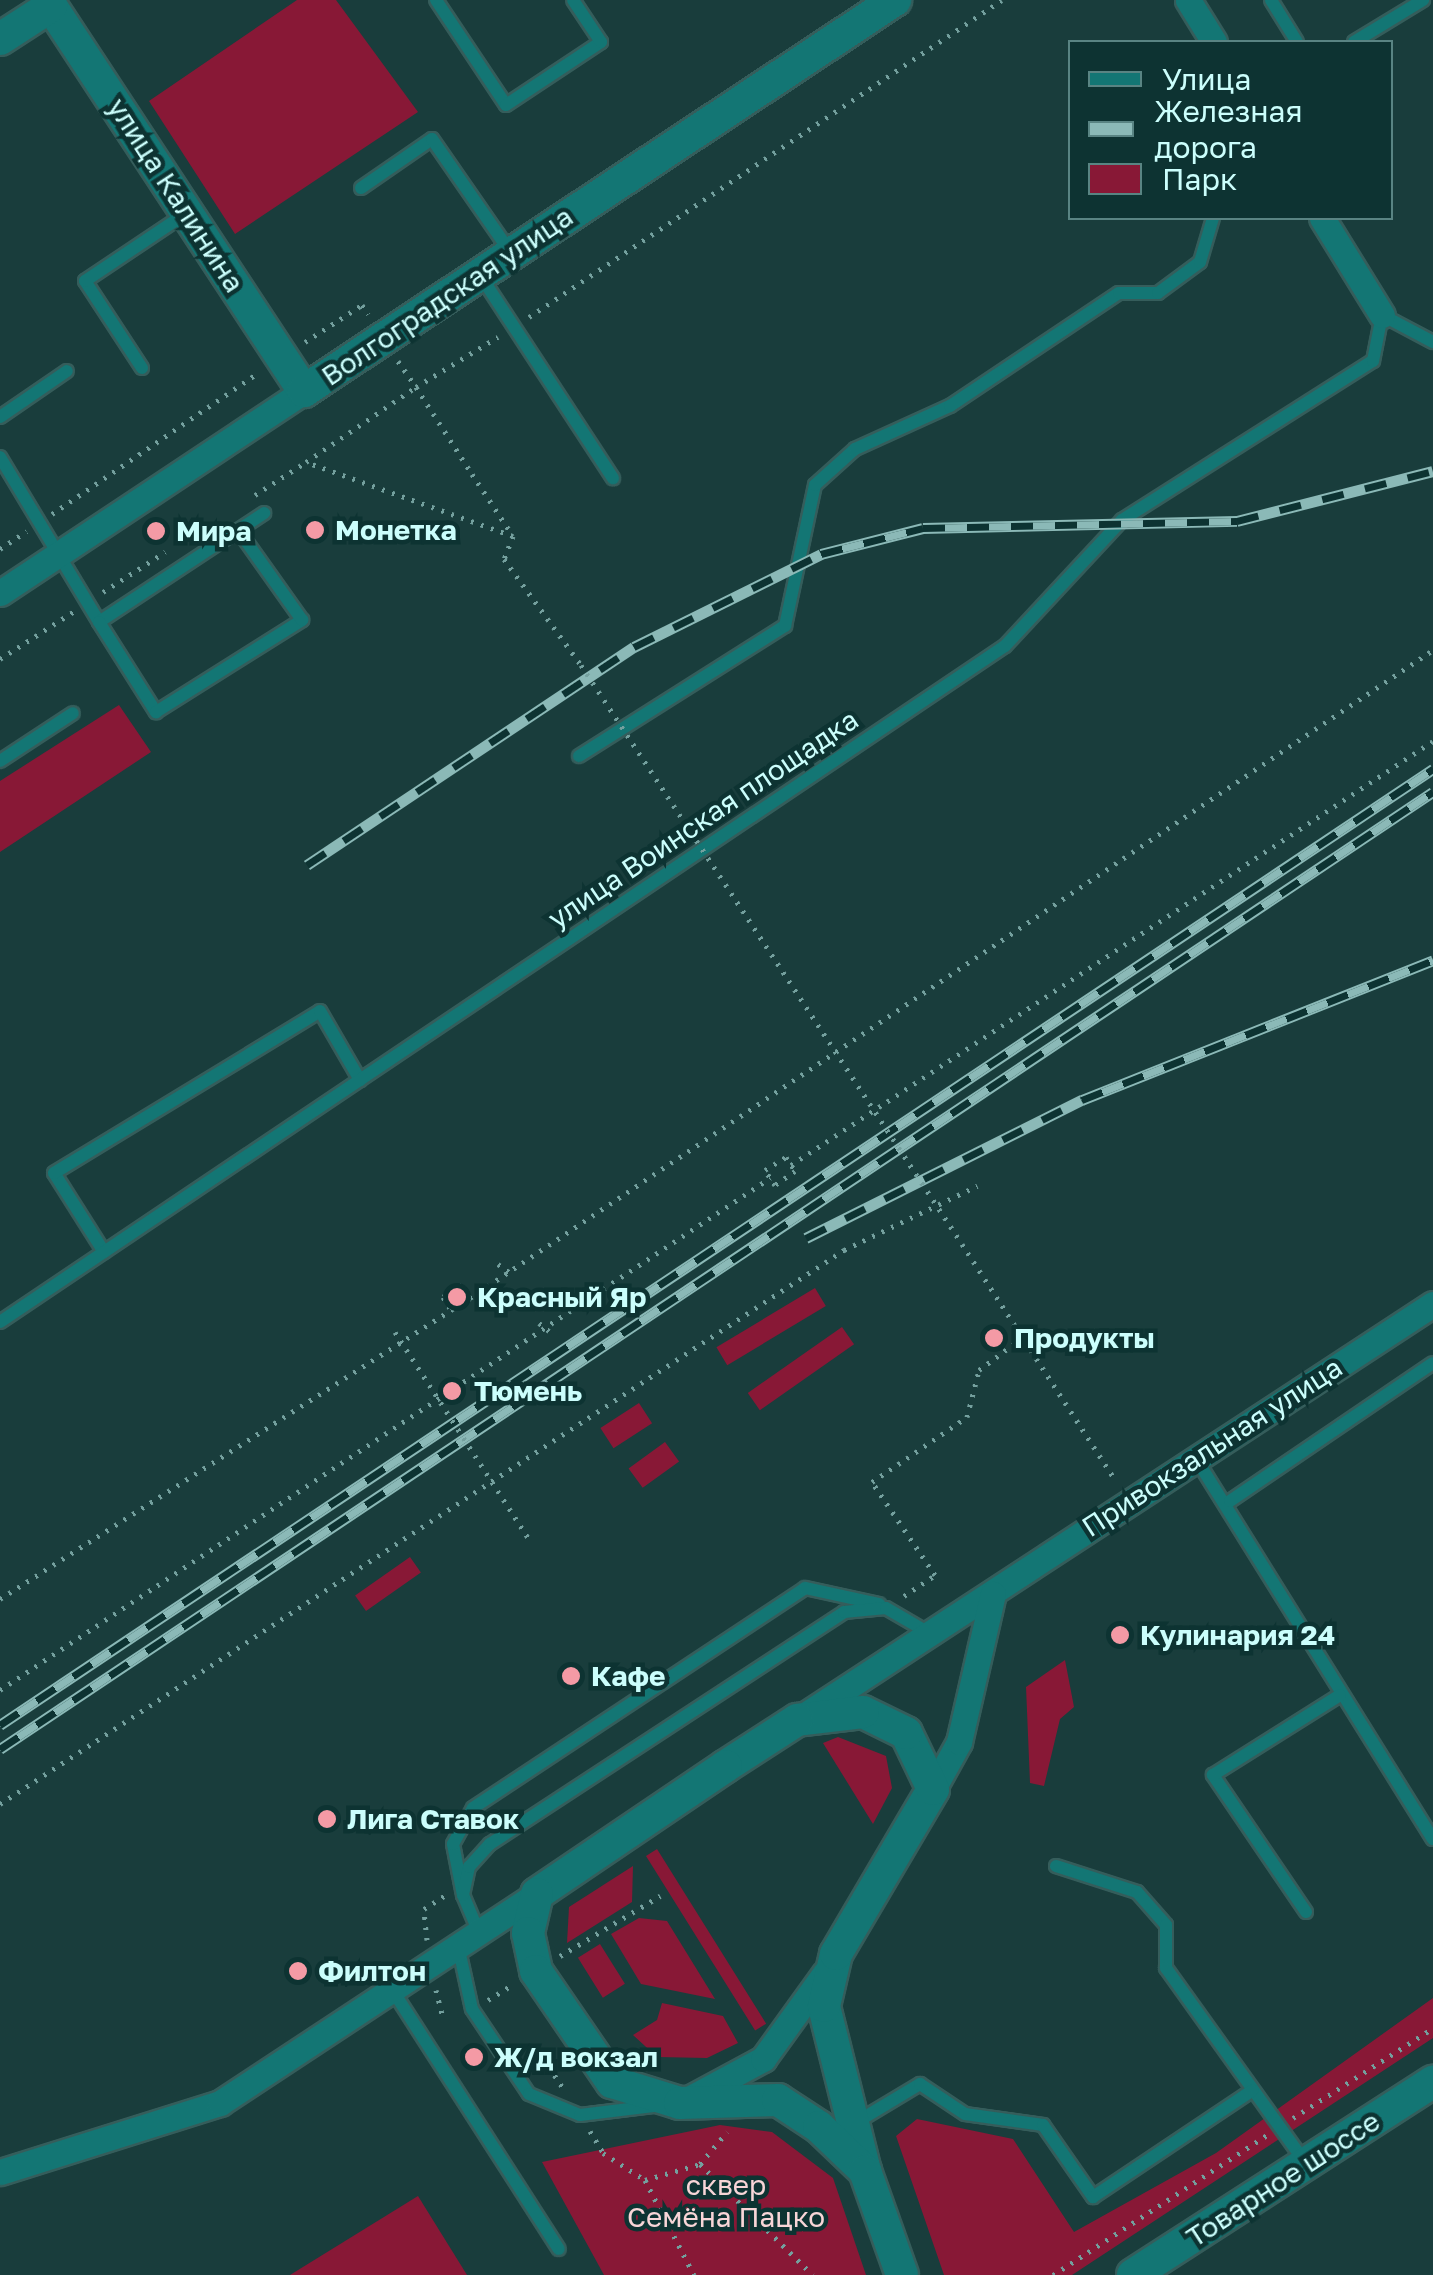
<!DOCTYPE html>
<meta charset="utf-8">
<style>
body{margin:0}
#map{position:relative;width:1433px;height:2275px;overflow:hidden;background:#193d3c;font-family:"Golos Text",sans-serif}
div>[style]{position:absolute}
.green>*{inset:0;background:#881836;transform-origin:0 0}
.path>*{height:5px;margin-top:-2.5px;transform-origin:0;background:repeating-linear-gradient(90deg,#74a09e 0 2.5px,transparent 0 10.5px)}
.roads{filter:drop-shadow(2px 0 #355d5b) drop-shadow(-2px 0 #355d5b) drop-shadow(0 2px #355d5b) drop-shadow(0 -2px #355d5b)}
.service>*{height:12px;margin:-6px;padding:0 6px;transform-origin:6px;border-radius:6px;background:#137674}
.minor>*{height:25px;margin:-12.5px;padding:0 12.5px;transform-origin:12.5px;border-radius:12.5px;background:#137674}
.tertiary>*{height:32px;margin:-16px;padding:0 16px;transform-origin:16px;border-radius:16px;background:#137674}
.rail>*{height:11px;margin-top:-5.5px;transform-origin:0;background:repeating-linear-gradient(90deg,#0d3332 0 22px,#8bb9b7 0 44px);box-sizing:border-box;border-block:2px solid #8bb9b7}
.path-bridge>*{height:5px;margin-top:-2.5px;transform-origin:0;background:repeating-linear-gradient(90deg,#74a09e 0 2.5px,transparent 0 10.5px)}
.dots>*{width:28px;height:28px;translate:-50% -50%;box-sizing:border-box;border:5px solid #0d3332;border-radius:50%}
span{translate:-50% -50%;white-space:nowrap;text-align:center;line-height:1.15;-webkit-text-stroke:9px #0d3332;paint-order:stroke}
.street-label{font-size:28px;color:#cbfefc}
.poi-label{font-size:28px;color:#cbfefc;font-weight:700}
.left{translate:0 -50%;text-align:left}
.park-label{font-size:28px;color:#f8d5d7}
.legend{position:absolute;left:1068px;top:40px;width:325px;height:180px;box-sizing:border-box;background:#0d3332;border:2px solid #598483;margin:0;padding:12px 18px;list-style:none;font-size:30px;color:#cbfefc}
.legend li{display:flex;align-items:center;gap:20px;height:50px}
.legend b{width:50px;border:2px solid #598483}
</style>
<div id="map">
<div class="green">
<div style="clip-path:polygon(297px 0,336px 0,418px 112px,235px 234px,149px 101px)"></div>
<div style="clip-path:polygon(119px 705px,151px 752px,0 852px,0 781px)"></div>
<div style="left:815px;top:1288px;width:21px;height:115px;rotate:59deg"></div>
<div style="left:842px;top:1327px;width:21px;height:115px;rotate:55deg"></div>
<div style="left:639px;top:1403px;width:24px;height:46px;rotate:57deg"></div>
<div style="left:665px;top:1442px;width:24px;height:45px;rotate:54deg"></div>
<div style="left:410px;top:1557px;width:19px;height:67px;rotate:55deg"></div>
<div style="clip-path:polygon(1065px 1660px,1074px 1707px,1060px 1719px,1044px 1786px,1030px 1783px,1026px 1687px)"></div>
<div style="clip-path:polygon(838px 1737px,886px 1756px,892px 1788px,873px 1824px,823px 1743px)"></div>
<div style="left:657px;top:1849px;width:206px;height:13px;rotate:58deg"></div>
<div style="clip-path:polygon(633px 1866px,632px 1902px,567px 1943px,569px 1907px)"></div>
<div style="clip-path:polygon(639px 1918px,667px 1921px,715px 1999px,641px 1984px,611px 1934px)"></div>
<div style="left:600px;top:1944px;width:47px;height:26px;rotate:58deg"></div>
<div style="clip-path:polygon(1433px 1998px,1433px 2038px,1072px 2275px,944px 2275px,896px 2136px,917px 2119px,1013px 2139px,1074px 2232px,1216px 2153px)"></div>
<div style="clip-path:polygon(662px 2003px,723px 2016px,738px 2043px,707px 2058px,657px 2057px,633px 2035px,657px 2020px)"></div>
<div style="clip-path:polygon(720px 2125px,772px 2132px,833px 2178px,866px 2275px,604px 2275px,542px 2162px)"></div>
<div style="clip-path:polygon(418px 2196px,467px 2275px,290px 2275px)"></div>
</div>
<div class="path">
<div style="left:529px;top:317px;width:569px;rotate:-33.83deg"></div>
<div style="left:305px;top:342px;width:68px;rotate:-33deg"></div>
<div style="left:362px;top:305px;width:11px;rotate:56deg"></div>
<div style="left:398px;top:361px;width:32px;rotate:55deg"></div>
<div style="left:416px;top:387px;width:103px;rotate:57.2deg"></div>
<div style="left:472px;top:474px;width:74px;rotate:56.5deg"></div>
<div style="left:513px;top:536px;width:220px;rotate:-160.3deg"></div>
<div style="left:306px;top:462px;width:133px;rotate:-34.3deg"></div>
<div style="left:416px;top:387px;width:96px;rotate:-31.4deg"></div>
<div style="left:255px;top:495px;width:61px;rotate:-32.9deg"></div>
<div style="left:52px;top:514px;width:250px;rotate:-34.4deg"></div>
<div style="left:513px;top:536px;width:25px;rotate:111deg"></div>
<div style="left:504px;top:559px;width:131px;rotate:54deg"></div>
<div style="left:0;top:549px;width:32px;rotate:-34deg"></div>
<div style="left:103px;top:592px;width:74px;rotate:-32.8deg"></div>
<div style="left:0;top:659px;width:87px;rotate:-32.8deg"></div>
<div style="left:786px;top:1157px;width:17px;rotate:57deg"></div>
<div style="left:795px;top:1171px;width:24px;rotate:145deg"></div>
<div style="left:775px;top:1185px;width:18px;rotate:-124deg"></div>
<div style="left:765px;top:1170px;width:25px;rotate:-32deg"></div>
<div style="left:791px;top:1165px;width:769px;rotate:-33.44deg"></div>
<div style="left:962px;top:1244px;width:283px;rotate:57deg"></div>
<div style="left:498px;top:1264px;width:14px;rotate:36deg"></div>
<div style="left:470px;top:1298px;width:15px;rotate:-122deg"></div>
<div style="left:462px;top:1285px;width:22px;rotate:148deg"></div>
<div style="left:443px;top:1297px;width:15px;rotate:58deg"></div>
<div style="left:451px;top:1310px;width:22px;rotate:-32deg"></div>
<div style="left:470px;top:1298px;width:1161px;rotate:-33.94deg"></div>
<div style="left:539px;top:1323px;width:13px;rotate:39deg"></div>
<div style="left:904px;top:1596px;width:37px;rotate:-34deg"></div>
<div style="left:935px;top:1575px;width:112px;rotate:-124.1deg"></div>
<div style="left:872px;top:1482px;width:115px;rotate:-34.4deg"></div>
<div style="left:967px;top:1417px;width:49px;rotate:-75.7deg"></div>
<div style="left:979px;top:1370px;width:54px;rotate:-36.7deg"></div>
<div style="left:0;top:1599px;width:536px;rotate:-32.65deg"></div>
<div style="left:0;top:1690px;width:925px;rotate:-33.62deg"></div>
<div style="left:0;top:1804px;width:1010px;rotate:-33.28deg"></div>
<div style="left:844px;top:1250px;width:148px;rotate:-25.7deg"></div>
<div style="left:427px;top:1940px;width:31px;rotate:-96deg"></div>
<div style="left:424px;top:1909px;width:27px;rotate:-33deg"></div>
<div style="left:560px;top:1956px;width:117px;rotate:-31deg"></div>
<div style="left:436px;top:1990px;width:29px;rotate:76deg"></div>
<div style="left:488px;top:2000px;width:28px;rotate:-32deg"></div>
<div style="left:537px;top:2049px;width:47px;rotate:56.3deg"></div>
<div style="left:1293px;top:2118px;width:166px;rotate:-32.7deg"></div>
<div style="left:590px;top:2131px;width:26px;rotate:59deg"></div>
<div style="left:603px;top:2153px;width:50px;rotate:32.7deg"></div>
<div style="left:645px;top:2180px;width:57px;rotate:-16.2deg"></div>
<div style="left:700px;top:2164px;width:42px;rotate:-49.8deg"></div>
<div style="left:700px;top:2164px;width:158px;rotate:44.5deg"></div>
<div style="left:645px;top:2180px;width:107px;rotate:62.7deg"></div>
<div style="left:1053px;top:2275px;width:256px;rotate:-33.2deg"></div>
</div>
<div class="roads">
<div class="service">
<div style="left:436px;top:0;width:126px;rotate:56.3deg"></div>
<div style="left:506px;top:105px;width:114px;rotate:-33.6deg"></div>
<div style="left:601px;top:42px;width:50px;rotate:-123.7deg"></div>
<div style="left:1271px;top:0;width:49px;rotate:58.2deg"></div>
<div style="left:1354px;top:42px;width:81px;rotate:-31.3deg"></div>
<div style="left:361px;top:188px;width:86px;rotate:-34.6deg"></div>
<div style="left:432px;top:139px;width:139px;rotate:55.3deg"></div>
<div style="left:480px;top:275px;width:243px;rotate:56.8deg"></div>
<div style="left:142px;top:368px;width:104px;rotate:-123.2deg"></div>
<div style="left:85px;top:281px;width:120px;rotate:-33.8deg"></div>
<div style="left:0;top:417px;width:81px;rotate:-34.5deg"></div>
<div style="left:0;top:457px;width:192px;rotate:59deg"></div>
<div style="left:99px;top:622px;width:198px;rotate:-33.4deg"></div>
<div style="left:99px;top:622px;width:107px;rotate:57.7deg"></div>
<div style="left:156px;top:712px;width:173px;rotate:-32.2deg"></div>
<div style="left:302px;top:620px;width:110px;rotate:-125.4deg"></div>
<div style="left:579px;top:756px;width:244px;rotate:-32.3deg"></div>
<div style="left:785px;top:626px;width:144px;rotate:-78deg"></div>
<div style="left:815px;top:485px;width:54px;rotate:-42deg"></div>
<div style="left:855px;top:449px;width:104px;rotate:-24.4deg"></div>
<div style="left:950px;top:406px;width:203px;rotate:-33.8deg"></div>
<div style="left:1119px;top:293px;width:39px"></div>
<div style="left:1158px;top:293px;width:52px;rotate:-36.4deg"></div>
<div style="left:1200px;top:262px;width:46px;rotate:-73.5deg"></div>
<div style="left:0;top:761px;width:87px;rotate:-33.3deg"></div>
<div style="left:104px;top:1252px;width:93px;rotate:-122.3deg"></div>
<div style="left:54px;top:1173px;width:311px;rotate:-31.3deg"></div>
<div style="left:320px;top:1011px;width:80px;rotate:59.9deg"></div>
<div style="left:0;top:1322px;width:1211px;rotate:-33.93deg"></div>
<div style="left:1005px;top:646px;width:172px;rotate:-47.1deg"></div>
<div style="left:1122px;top:520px;width:297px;rotate:-32.4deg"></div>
<div style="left:1373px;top:361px;width:47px;rotate:-78.9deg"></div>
<div style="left:1382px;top:315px;width:58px;rotate:27.9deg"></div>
<div style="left:1195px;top:1457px;width:450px;rotate:58.1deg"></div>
<div style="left:1230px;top:1501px;width:245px;rotate:-34.2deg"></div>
<div style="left:1056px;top:1866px;width:85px;rotate:17.8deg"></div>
<div style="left:1137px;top:1892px;width:44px;rotate:48.7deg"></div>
<div style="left:1166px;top:1925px;width:43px;rotate:90deg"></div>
<div style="left:1166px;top:1968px;width:239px;rotate:54.4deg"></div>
<div style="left:463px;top:1895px;width:52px;rotate:-101.1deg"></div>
<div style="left:453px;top:1844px;width:41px;rotate:-60.9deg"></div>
<div style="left:473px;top:1808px;width:398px;rotate:-33.5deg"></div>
<div style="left:805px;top:1588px;width:76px;rotate:12.2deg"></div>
<div style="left:1306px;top:1912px;width:166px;rotate:-124.2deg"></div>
<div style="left:1213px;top:1775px;width:150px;rotate:-32.2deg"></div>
<div style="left:480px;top:1935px;width:43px;rotate:-113deg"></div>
<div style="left:463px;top:1895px;width:29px;rotate:-78deg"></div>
<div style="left:469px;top:1867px;width:31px;rotate:-48deg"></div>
<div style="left:490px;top:1844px;width:423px;rotate:-33.2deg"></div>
<div style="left:844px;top:1612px;width:42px;rotate:-5.4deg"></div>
<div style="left:886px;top:1608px;width:50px;rotate:30.2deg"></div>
<div style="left:459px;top:1950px;width:60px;rotate:77.6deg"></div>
<div style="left:472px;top:2009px;width:102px;rotate:56.2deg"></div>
<div style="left:529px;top:2094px;width:55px;rotate:22.4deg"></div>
<div style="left:580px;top:2115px;width:74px;rotate:-7deg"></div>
<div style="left:395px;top:1994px;width:303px;rotate:57.3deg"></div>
<div style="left:855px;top:2123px;width:76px;rotate:-31deg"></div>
<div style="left:920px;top:2084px;width:54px;rotate:33.7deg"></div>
<div style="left:965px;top:2114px;width:79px;rotate:8deg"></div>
<div style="left:1043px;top:2125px;width:88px;rotate:55.2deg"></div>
<div style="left:1093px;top:2197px;width:192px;rotate:-33.8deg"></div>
</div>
<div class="minor">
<div style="left:1188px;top:0;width:49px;rotate:58.2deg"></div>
<div style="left:1322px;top:218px;width:114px;rotate:58.3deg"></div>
<div style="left:0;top:593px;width:365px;rotate:-33.6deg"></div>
<div style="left:802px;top:1717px;width:754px;rotate:-33.21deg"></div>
<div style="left:933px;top:1789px;width:54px;rotate:-61deg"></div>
<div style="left:959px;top:1742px;width:152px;rotate:-77.1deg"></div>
<div style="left:685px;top:2101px;width:89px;rotate:-28.3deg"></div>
<div style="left:763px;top:2059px;width:106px;rotate:-54.2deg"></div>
<div style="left:0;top:2172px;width:231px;rotate:-17.4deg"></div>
<div style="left:220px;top:2103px;width:380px;rotate:-33.4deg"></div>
</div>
<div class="tertiary">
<div style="left:47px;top:0;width:468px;rotate:56.7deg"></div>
<div style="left:304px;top:391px;width:709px;rotate:-33.49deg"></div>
<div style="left:0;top:39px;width:61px;rotate:-32.9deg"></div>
<div style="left:865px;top:2171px;width:170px;rotate:-104deg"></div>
<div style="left:824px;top:2006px;width:53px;rotate:-77deg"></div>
<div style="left:836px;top:1954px;width:191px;rotate:-59.5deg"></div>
<div style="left:933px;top:1789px;width:62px;rotate:-115.7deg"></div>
<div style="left:906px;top:1733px;width:48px;rotate:-154deg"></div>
<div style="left:863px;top:1712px;width:66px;rotate:173.1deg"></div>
<div style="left:797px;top:1720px;width:85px;rotate:147.1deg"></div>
<div style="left:726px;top:1766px;width:228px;rotate:145.9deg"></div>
<div style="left:537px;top:1894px;width:40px;rotate:103deg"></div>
<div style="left:528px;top:1933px;width:39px;rotate:78deg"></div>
<div style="left:536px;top:1971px;width:135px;rotate:55.6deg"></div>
<div style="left:612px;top:2082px;width:71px;rotate:17.2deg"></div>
<div style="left:680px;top:2103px;width:98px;rotate:-1.8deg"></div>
<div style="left:778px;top:2100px;width:49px;rotate:33.4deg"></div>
<div style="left:819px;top:2127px;width:64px;rotate:43.7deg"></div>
<div style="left:865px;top:2171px;width:110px;rotate:70.4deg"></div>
<div style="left:1133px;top:2275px;width:357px;rotate:-32.8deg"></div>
</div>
</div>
<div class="rail">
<div style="left:307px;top:865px;width:393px;rotate:-33.7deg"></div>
<div style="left:634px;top:647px;width:209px;rotate:-26.4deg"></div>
<div style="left:821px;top:554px;width:105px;rotate:-14.3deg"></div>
<div style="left:923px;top:528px;width:314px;rotate:-1.3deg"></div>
<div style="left:1237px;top:521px;width:202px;rotate:-14.3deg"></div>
<div style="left:806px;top:1238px;width:309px;rotate:-26.6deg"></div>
<div style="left:1082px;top:1100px;width:378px;rotate:-21.7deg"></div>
<div style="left:0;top:1725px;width:1723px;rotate:-33.71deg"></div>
<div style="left:0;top:1749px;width:1723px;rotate:-33.74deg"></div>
</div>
<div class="path-bridge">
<div style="left:581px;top:665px;width:693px;rotate:56.65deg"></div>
<div style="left:395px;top:1332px;width:247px;rotate:57.1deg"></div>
</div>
<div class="dots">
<div style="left:315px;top:530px;background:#f49aa5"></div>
<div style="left:156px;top:531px;background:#f49aa5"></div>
<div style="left:457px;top:1297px;background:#f49aa5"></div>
<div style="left:994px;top:1338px;background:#f49aa5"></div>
<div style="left:452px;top:1391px;background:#f49aa5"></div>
<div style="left:1120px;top:1635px;background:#f49aa5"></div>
<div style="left:571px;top:1676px;background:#f49aa5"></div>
<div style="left:327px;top:1819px;background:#f49aa5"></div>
<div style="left:298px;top:1971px;background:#f49aa5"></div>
<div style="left:474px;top:2057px;background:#f49aa5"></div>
</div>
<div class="street-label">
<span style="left:176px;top:195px;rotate:57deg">улица Калинина</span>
<span style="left:447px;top:296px;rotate:-34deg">Волгоградская улица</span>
<span style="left:703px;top:819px;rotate:-34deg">улица Воинская площадка</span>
<span style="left:1212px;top:1447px;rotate:-33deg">Привокзальная улица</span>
<span style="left:1283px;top:2179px;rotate:-33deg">Товарное шоссе</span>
</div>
<div class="poi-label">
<span class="left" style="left:335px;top:530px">Монетка</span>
<span class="left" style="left:176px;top:531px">Мира</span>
<span class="left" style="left:477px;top:1297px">Красный Яр</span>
<span class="left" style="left:1014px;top:1338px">Продукты</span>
<span class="left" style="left:474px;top:1391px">Тюмень</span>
<span class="left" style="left:1140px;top:1635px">Кулинария 24</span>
<span class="left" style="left:591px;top:1676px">Кафе</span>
<span class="left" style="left:347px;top:1819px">Лига Ставок</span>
<span class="left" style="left:318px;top:1971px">Филтон</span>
<span class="left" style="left:494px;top:2057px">Ж/д вокзал</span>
</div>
<div class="park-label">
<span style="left:726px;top:2201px">сквер<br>Семёна Пацко</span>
</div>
<ul class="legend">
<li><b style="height:12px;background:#137674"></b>Улица</li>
<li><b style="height:12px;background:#8bb9b7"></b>Железная дорога</li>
<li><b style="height:28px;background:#881836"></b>Парк</li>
</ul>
</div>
